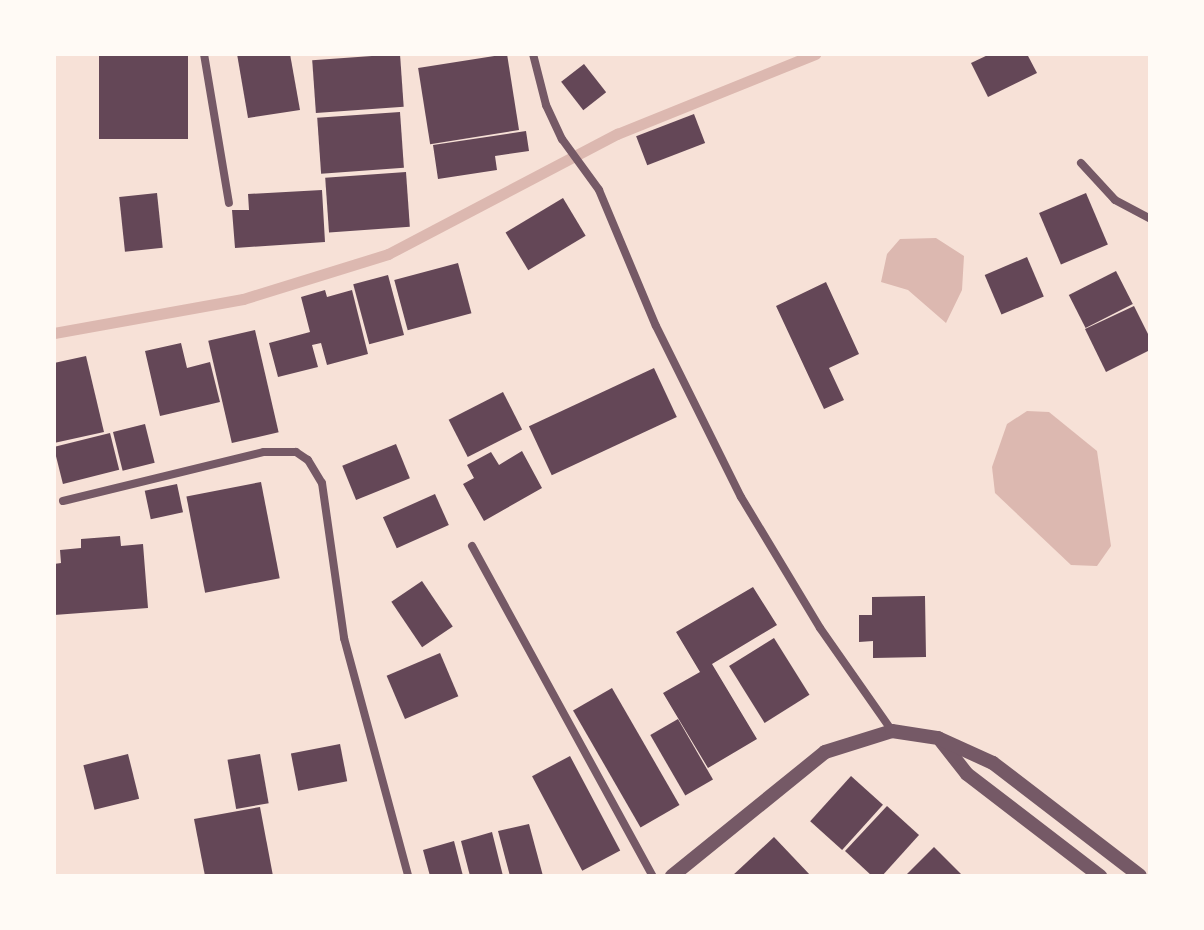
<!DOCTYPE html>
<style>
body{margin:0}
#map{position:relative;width:1204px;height:930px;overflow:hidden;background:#f7e1d7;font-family:Roboto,sans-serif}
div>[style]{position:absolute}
.water>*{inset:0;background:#dcb8b0}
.stream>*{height:11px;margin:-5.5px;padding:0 5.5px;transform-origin:5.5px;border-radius:5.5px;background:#dcb8b0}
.building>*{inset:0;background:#644757;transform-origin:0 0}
.minor>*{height:8px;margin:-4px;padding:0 4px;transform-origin:4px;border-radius:4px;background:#755966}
.tertiary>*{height:14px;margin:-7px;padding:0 7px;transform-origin:7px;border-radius:7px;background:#755966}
span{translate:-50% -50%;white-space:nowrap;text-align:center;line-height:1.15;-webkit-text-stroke:8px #fffaf5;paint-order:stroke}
.frame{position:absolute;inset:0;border:56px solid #fffaf5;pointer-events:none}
</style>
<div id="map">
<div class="water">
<div style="clip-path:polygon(936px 238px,964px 256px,962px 290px,946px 323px,908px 290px,881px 282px,887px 254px,900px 239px)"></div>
<div style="clip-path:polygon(1027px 411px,1049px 412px,1097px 451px,1111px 546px,1097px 566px,1071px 565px,995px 493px,992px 467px,1007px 424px)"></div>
</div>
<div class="stream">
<div style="left:54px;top:333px;width:192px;rotate:-10.2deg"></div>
<div style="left:243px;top:299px;width:152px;rotate:-17.2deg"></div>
<div style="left:388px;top:254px;width:259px;rotate:-27.7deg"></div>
<div style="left:617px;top:134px;width:214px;rotate:-22deg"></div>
</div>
<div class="building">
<div style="left:99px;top:54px;width:89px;height:85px"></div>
<div style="clip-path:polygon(237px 54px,290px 54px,300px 110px,248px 118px)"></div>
<div style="left:400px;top:54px;width:53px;height:88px;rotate:86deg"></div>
<div style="left:507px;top:54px;width:77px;height:90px;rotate:81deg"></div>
<div style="clip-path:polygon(990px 54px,1027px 54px,1037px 73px,988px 97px,971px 63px)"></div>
<div style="left:584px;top:64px;width:36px;height:29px;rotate:52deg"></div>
<div style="left:400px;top:112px;width:56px;height:83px;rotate:86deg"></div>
<div style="left:694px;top:114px;width:31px;height:62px;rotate:69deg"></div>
<div style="clip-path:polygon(526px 131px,529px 151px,495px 156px,497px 170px,438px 179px,433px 145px)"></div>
<div style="left:406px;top:172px;width:55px;height:81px;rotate:86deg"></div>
<div style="clip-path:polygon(322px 190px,325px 242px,235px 248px,232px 210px,249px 210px,248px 194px)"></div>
<div style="left:157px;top:193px;width:55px;height:38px;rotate:84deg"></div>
<div style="left:1086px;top:193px;width:56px;height:51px;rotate:67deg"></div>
<div style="left:563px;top:198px;width:44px;height:67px;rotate:59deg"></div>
<div style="left:1027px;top:257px;width:43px;height:46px;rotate:67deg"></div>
<div style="left:458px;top:263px;width:52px;height:66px;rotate:75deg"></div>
<div style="left:1116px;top:271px;width:37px;height:53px;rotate:63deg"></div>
<div style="left:388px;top:275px;width:62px;height:36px;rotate:75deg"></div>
<div style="clip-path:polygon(826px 282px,859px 354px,829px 368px,844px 400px,824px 409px,776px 306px)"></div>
<div style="clip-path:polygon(325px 290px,327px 297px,352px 290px,368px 354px,327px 365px,321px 343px,312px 345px,318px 367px,278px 377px,269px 343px,310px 332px,301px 297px)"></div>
<div style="clip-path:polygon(1134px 306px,1150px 338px,1150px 350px,1106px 372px,1085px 329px)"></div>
<div style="left:255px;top:330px;width:105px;height:48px;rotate:77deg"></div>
<div style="clip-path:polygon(181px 343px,187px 368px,210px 362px,220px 402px,160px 416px,145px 351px)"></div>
<div style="clip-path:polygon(86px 356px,104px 432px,54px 443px,54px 363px)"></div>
<div style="left:654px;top:368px;width:54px;height:138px;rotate:65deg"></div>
<div style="left:503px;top:392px;width:42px;height:61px;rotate:63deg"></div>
<div style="left:145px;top:424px;width:40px;height:33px;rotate:76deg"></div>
<div style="left:110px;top:433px;width:38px;height:58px;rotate:76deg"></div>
<div style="left:396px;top:444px;width:37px;height:58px;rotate:68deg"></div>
<div style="clip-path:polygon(522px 451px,542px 488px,484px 521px,463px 484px,474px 478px,467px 465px,491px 452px,499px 465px)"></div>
<div style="left:261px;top:482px;width:98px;height:76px;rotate:79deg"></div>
<div style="left:177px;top:484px;width:29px;height:33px;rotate:78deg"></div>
<div style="left:435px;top:494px;width:34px;height:57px;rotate:66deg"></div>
<div style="clip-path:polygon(120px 536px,121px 546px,143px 544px,148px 608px,54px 615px,54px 564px,61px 563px,60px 550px,81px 548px,81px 539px)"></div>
<div style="left:422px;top:581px;width:55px;height:37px;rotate:56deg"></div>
<div style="clip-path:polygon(753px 587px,777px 625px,712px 664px,757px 739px,708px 768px,663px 693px,700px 672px,676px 632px)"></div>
<div style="clip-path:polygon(925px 596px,926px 657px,873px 658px,873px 641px,859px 642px,859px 615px,872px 615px,872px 597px)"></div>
<div style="left:774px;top:638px;width:67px;height:53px;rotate:58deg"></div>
<div style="left:440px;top:653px;width:47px;height:58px;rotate:67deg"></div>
<div style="left:612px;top:688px;width:135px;height:45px;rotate:60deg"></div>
<div style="left:678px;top:719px;width:70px;height:32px;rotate:60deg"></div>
<div style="left:340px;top:744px;width:38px;height:50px;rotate:79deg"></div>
<div style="left:128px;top:754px;width:46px;height:46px;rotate:76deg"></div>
<div style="left:260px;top:754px;width:50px;height:33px;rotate:80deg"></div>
<div style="left:570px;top:756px;width:107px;height:43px;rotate:62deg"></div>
<div style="left:851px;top:776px;width:43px;height:61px;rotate:42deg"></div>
<div style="clip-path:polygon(887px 806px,919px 835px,882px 876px,872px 876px,845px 851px)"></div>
<div style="clip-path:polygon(260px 807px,273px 876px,205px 876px,194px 819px)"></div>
<div style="clip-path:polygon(529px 824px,543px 876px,510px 876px,498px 831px)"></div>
<div style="clip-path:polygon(492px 832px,503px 876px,470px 876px,461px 841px)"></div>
<div style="clip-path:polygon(774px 837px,811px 876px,732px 876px)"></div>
<div style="clip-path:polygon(454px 841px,463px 876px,430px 876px,423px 850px)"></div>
<div style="clip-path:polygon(934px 847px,963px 876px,905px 876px)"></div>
</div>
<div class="minor">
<div style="left:204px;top:54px;width:151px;rotate:80.5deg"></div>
<div style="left:533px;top:54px;width:53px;rotate:75.7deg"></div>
<div style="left:546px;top:105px;width:38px;rotate:65deg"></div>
<div style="left:562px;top:139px;width:63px;rotate:54deg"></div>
<div style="left:599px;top:190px;width:147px;rotate:67.3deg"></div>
<div style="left:656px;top:326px;width:191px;rotate:63.6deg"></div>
<div style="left:741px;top:497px;width:153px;rotate:58.9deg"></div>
<div style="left:820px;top:628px;width:126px;rotate:55deg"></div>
<div style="left:1081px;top:163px;width:50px;rotate:47.4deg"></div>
<div style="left:1115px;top:200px;width:40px;rotate:28deg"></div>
<div style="left:63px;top:501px;width:207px;rotate:-13.7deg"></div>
<div style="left:264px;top:452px;width:32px"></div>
<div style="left:296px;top:452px;width:14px;rotate:34deg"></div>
<div style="left:308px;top:460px;width:27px;rotate:59deg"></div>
<div style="left:322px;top:483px;width:157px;rotate:81.9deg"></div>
<div style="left:344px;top:638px;width:246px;rotate:74.9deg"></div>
<div style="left:472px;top:546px;width:376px;rotate:61.3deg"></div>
</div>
<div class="tertiary">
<div style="left:941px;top:741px;width:42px;rotate:51.8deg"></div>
<div style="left:967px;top:774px;width:168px;rotate:37.5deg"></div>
<div style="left:672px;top:876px;width:197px;rotate:-39deg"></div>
<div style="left:825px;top:752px;width:70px;rotate:-17.4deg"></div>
<div style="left:892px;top:731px;width:47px;rotate:8.7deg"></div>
<div style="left:938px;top:738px;width:60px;rotate:24.4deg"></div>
<div style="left:993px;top:763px;width:185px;rotate:37.5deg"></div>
</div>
<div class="frame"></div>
</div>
